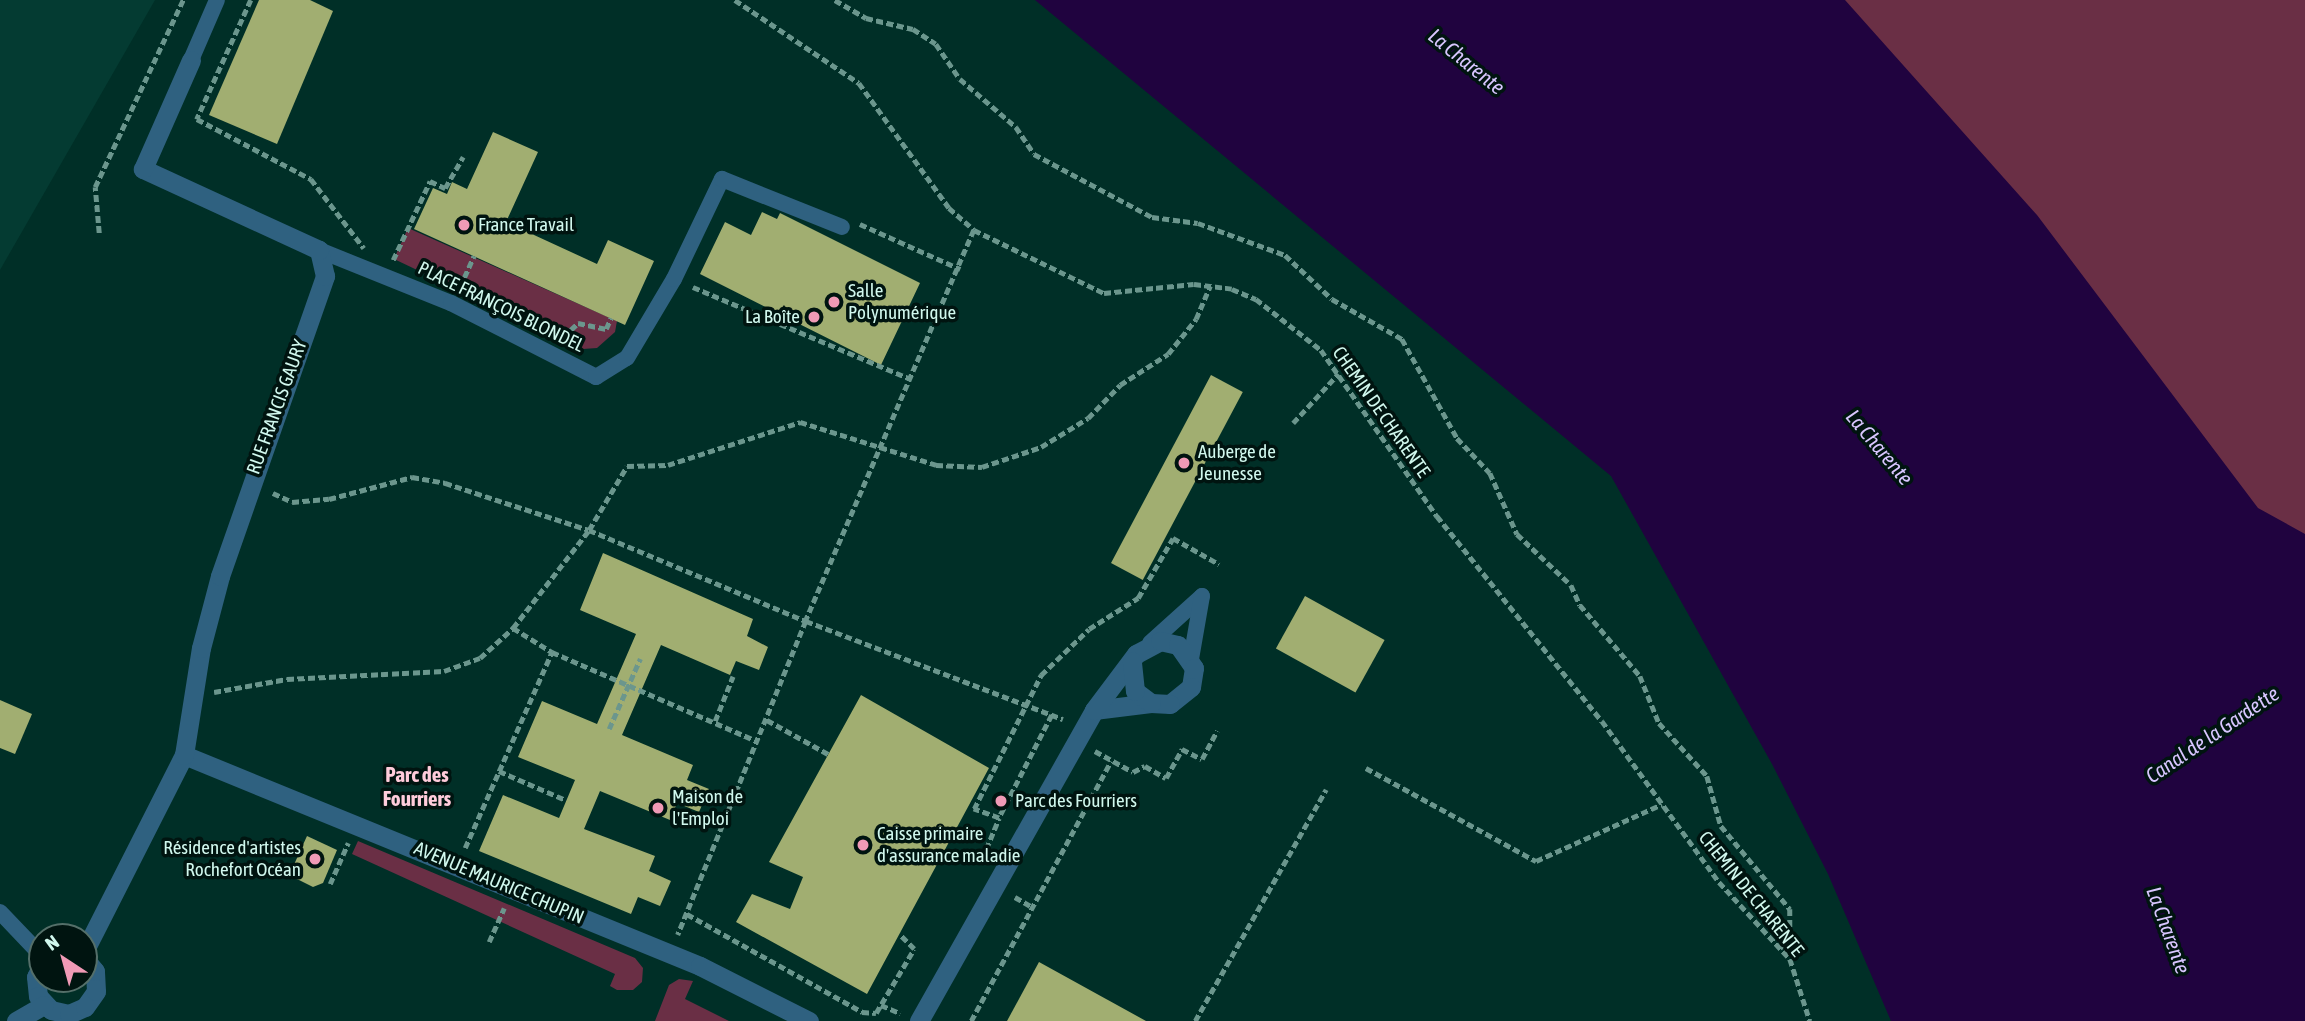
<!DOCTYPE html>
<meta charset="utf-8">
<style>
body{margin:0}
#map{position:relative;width:2305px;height:1021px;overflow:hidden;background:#002f27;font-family:"Asap Condensed",sans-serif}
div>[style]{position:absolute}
.built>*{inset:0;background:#043b32}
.green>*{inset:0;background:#6a2f45}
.water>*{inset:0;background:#20033f}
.building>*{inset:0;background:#a1ae71;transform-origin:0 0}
.path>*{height:4.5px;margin-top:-2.25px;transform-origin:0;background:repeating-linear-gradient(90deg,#6b968d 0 7px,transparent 0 10.5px)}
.service>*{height:16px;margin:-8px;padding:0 8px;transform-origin:8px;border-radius:8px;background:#2f6180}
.minor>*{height:19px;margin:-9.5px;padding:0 9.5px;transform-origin:9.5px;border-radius:9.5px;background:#2f6180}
.dots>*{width:19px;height:19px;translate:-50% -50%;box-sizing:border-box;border:4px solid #001410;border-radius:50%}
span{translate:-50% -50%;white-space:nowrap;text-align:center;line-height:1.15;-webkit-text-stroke:7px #001410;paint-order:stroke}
.poi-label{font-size:19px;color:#d1f8ee}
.left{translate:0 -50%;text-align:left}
.right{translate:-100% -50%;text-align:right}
.street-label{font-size:19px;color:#d1f8ee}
.water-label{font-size:21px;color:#d8c6ff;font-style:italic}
.neighbourhood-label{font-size:21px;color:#ffccdb;font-weight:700}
.north{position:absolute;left:28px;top:923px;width:70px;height:70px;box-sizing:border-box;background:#001410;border:2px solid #546f69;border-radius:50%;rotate:324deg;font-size:19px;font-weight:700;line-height:28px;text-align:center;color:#d1f8ee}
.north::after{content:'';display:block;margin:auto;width:24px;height:32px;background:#f09ab6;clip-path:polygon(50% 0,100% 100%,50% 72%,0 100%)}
</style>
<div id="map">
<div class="built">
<div style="clip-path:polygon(0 0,155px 0,0 270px)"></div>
</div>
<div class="green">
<div style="clip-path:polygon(1742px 0,2305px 0,2305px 690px)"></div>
<div style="clip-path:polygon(408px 228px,617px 321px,615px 332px,597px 348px,583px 349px,394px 259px)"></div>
<div style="clip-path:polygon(358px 841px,635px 958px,643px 968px,642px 982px,633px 990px,617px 990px,610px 986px,615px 974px,352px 854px)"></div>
<div style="clip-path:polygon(679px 979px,693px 981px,685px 999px,729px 1021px,655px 1021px,669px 985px)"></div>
</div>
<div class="water">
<div style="clip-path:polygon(1035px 0,1845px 0,2037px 215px,2258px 508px,2305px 534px,2305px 1021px,1891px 1021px,1828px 874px,1772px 764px,1611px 476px)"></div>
</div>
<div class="building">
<div style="clip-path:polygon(259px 0,310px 0,333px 11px,277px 144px,209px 115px)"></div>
<div style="clip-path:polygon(493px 132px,538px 152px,506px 222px,597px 264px,608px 240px,654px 261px,625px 325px,414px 229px,433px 188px,447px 194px,452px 182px,467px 189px)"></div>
<div style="clip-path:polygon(762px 212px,777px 219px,780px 213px,920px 283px,881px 365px,700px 274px,725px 222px,751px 235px)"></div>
<div style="left:1211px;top:375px;width:36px;height:213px;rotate:28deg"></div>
<div style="clip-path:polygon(603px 553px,753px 619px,747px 636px,768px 647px,759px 670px,736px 661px,730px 675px,661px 645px,622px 735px,693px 765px,687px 780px,709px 789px,699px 812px,677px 803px,670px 820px,600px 791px,584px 829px,655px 856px,649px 871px,671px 881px,660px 906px,638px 897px,631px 914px,479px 851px,503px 795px,559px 818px,575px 780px,518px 757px,542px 701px,597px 724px,636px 634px,580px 610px)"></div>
<div style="left:1305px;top:596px;width:91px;height:60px;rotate:29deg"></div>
<div style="clip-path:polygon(861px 695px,989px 768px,867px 994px,736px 922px,752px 894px,790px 909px,803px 877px,769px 862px)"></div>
<div style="clip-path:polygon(0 700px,32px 714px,15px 754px,0 748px)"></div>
<div style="clip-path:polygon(307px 836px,337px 850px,323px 883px,313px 887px,295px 878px,292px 869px)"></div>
<div style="clip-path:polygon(1039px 962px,1146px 1021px,1007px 1021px)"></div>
</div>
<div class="path">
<div style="left:251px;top:0;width:131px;rotate:114.4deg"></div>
<div style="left:197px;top:119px;width:129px;rotate:27.8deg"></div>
<div style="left:311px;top:179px;width:87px;rotate:52.5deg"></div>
<div style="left:735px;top:0;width:149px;rotate:33.8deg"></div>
<div style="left:859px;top:83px;width:154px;rotate:54.2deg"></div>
<div style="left:949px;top:208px;width:33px;rotate:41deg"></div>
<div style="left:974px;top:230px;width:144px;rotate:25.9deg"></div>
<div style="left:1104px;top:293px;width:90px;rotate:-5.7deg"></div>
<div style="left:1194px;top:284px;width:38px;rotate:7deg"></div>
<div style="left:1232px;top:289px;width:26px;rotate:23deg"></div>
<div style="left:1256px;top:299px;width:83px;rotate:38.1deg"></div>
<div style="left:1321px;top:350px;width:203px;rotate:55.1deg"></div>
<div style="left:1437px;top:516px;width:263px;rotate:51.2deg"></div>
<div style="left:1602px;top:721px;width:199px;rotate:54deg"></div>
<div style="left:1719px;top:882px;width:105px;rotate:47.3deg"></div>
<div style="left:1790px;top:959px;width:65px;rotate:72.1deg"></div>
<div style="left:835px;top:0;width:36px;rotate:30deg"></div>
<div style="left:866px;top:18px;width:48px;rotate:13.2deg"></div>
<div style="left:913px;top:29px;width:27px;rotate:33deg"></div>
<div style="left:936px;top:44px;width:42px;rotate:55.6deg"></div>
<div style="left:960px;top:79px;width:74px;rotate:40.6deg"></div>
<div style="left:1016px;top:127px;width:32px;rotate:56deg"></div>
<div style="left:1034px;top:154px;width:134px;rotate:28.1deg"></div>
<div style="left:1152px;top:217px;width:46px;rotate:7.4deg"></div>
<div style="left:1198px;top:223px;width:93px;rotate:20.2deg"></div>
<div style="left:1285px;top:255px;width:64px;rotate:43.1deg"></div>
<div style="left:1332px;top:299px;width:81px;rotate:29.7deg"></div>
<div style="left:1402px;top:339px;width:113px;rotate:60.9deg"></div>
<div style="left:1457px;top:438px;width:48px;rotate:46.7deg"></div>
<div style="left:1490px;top:473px;width:67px;rotate:66.1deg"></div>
<div style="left:1517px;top:534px;width:74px;rotate:43.4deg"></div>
<div style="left:1571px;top:585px;width:22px;rotate:66deg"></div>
<div style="left:1580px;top:605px;width:93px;rotate:49.8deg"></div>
<div style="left:1640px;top:676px;width:51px;rotate:68deg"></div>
<div style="left:1659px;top:723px;width:72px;rotate:47.8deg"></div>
<div style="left:1707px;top:776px;width:52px;rotate:74.4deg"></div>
<div style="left:1721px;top:826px;width:108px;rotate:50.3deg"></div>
<div style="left:1790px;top:909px;width:27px;rotate:90deg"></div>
<div style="left:1790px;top:936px;width:16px;rotate:128deg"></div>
<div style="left:860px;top:224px;width:110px;rotate:24.2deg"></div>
<div style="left:974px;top:230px;width:426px;rotate:113.3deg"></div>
<div style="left:806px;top:621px;width:275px;rotate:20.9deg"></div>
<div style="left:99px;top:233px;width:46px;rotate:-95deg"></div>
<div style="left:95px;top:187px;width:207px;rotate:-64.8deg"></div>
<div style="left:393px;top:260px;width:87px;rotate:-64.9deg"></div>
<div style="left:430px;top:181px;width:17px;rotate:25deg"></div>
<div style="left:445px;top:188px;width:36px;rotate:-60deg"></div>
<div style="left:460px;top:287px;width:34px;rotate:-66deg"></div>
<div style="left:693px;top:287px;width:237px;rotate:22.9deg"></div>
<div style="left:563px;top:337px;width:21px;rotate:-43deg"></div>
<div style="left:578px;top:323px;width:29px;rotate:12deg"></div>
<div style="left:606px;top:329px;width:12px;rotate:-66deg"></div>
<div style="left:1293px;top:423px;width:67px;rotate:-47.4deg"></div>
<div style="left:273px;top:493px;width:21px;rotate:25deg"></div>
<div style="left:292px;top:502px;width:37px;rotate:-5deg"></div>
<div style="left:329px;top:499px;width:86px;rotate:-14.8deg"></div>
<div style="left:412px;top:477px;width:34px;rotate:10deg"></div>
<div style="left:445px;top:483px;width:151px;rotate:18.1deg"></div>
<div style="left:589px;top:530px;width:235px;rotate:22.8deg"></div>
<div style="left:806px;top:621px;width:339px;rotate:112.2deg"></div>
<div style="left:513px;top:628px;width:46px;rotate:31.6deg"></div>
<div style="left:552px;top:652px;width:223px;rotate:23.5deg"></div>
<div style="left:214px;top:692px;width:74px;rotate:-10.1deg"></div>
<div style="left:287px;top:679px;width:157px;rotate:-2.9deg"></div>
<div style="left:444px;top:671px;width:38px;rotate:-20deg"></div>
<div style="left:480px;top:658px;width:45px;rotate:-42.3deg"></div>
<div style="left:513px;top:628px;width:124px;rotate:-52.2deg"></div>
<div style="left:589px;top:530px;width:74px;rotate:-59.3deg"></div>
<div style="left:627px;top:466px;width:41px;rotate:-1.4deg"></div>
<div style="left:668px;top:465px;width:139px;rotate:-18deg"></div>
<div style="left:800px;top:422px;width:143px;rotate:17.5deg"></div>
<div style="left:936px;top:465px;width:46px;rotate:2.5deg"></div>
<div style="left:982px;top:467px;width:62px;rotate:-18.7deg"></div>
<div style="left:1041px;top:447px;width:55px;rotate:-31.7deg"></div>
<div style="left:1088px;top:418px;width:46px;rotate:-45.9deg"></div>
<div style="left:1120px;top:385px;width:57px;rotate:-32.9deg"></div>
<div style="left:1168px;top:354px;width:45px;rotate:-51.3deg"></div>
<div style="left:1196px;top:319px;width:36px;rotate:-67deg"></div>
<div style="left:1052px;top:715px;width:116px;rotate:117.2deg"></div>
<div style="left:999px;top:818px;width:27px;rotate:-160deg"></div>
<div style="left:974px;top:809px;width:150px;rotate:-63.4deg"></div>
<div style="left:1041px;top:675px;width:66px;rotate:-43.8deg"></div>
<div style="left:1089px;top:629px;width:58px;rotate:-32.3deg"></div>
<div style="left:1138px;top:598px;width:69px;rotate:-59.7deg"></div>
<div style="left:1173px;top:538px;width:53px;rotate:29.5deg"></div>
<div style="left:767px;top:720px;width:70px;rotate:29.1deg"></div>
<div style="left:715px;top:721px;width:48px;rotate:-68.2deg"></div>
<div style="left:609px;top:729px;width:77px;rotate:-66.1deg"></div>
<div style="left:1095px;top:751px;width:43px;rotate:28.9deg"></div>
<div style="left:1133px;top:772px;width:13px;rotate:-27deg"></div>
<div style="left:1145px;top:766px;width:24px;rotate:30deg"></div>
<div style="left:1166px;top:778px;width:33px;rotate:-61deg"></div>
<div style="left:1182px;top:749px;width:22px;rotate:27deg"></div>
<div style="left:1202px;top:759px;width:32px;rotate:-62deg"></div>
<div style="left:1366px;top:768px;width:194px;rotate:28.7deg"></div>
<div style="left:1536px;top:861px;width:138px;rotate:-24.3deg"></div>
<div style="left:499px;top:771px;width:73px;rotate:23.4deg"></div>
<div style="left:465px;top:848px;width:214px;rotate:-66.1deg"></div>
<div style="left:982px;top:859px;width:44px;rotate:-67.5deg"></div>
<div style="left:330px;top:884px;width:45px;rotate:-66.3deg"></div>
<div style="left:1015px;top:897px;width:20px;rotate:30deg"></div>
<div style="left:687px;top:914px;width:201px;rotate:29.2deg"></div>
<div style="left:862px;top:1012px;width:14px;rotate:4deg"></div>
<div style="left:876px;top:1013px;width:74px;rotate:-59.3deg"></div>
<div style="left:914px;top:949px;width:21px;rotate:-135deg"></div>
<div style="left:489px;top:942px;width:37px;rotate:-66deg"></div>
<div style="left:881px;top:1005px;width:21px;rotate:23deg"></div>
<div style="left:971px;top:1021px;width:295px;rotate:-61.7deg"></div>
<div style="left:1195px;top:1021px;width:266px;rotate:-60.5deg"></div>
</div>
<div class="service">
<div style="left:191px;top:60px;width:65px;rotate:-66.6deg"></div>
<div style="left:319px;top:250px;width:142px;rotate:21.9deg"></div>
<div style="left:451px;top:303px;width:163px;rotate:27deg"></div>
<div style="left:596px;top:377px;width:36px;rotate:-32deg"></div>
<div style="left:627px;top:358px;width:92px;rotate:-59.3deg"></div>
<div style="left:674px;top:279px;width:111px;rotate:-64.4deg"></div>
<div style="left:722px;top:179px;width:129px;rotate:21.8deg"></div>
<div style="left:1150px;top:643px;width:70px;rotate:-42.1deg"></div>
<div style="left:1191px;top:659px;width:64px;rotate:-80.1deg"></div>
<div style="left:0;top:912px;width:61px;rotate:46.3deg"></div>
</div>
<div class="minor">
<div style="left:1094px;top:710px;width:57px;rotate:-7deg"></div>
<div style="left:184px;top:755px;width:557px;rotate:22.24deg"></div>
<div style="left:700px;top:966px;width:122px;rotate:26.8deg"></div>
<div style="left:84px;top:952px;width:221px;rotate:-63.1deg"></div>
<div style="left:184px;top:755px;width:108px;rotate:-81deg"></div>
<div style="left:201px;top:648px;width:74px;rotate:-75.2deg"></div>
<div style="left:220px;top:576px;width:318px;rotate:-70.7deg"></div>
<div style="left:325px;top:276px;width:27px;rotate:-103deg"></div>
<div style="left:319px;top:250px;width:194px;rotate:-155.3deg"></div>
<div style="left:143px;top:169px;width:119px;rotate:-66.2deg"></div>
<div style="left:42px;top:965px;width:13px;rotate:117deg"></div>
<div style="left:36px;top:977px;width:19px;rotate:84deg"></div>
<div style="left:38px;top:996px;width:19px;rotate:47deg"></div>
<div style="left:51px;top:1010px;width:18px;rotate:13deg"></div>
<div style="left:69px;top:1014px;width:17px;rotate:-24deg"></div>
<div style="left:85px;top:1007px;width:19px;rotate:-55deg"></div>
<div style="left:96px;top:991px;width:20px;rotate:-93deg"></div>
<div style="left:95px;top:971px;width:17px;rotate:-130deg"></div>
<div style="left:16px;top:1021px;width:32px;rotate:-30deg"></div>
<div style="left:919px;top:1021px;width:357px;rotate:-60.6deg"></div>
<div style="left:1094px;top:710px;width:70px;rotate:-53.1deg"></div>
<div style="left:1136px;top:654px;width:27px;rotate:-28deg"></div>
<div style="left:1160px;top:641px;width:18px;rotate:13deg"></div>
<div style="left:1178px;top:645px;width:28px;rotate:55deg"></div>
<div style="left:1194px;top:668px;width:19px;rotate:99deg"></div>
<div style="left:1191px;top:687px;width:27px;rotate:141deg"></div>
<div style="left:1170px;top:704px;width:19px;rotate:-177deg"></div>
<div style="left:1151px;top:703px;width:20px;rotate:-143deg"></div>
<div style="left:1135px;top:691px;width:30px;rotate:-96deg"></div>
</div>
<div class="dots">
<div style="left:464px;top:225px;background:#f09ab6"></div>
<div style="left:834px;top:302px;background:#f09ab6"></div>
<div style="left:814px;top:317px;background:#f09ab6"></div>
<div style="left:1184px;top:463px;background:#f09ab6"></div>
<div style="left:1001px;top:801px;background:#f09ab6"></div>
<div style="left:658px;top:808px;background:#f09ab6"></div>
<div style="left:863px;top:845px;background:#f09ab6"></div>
<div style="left:315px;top:859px;background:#f09ab6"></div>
</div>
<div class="poi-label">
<span class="left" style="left:478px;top:225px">France Travail</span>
<span class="left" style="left:848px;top:302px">Salle<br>Polynumérique</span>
<span class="right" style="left:800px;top:317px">La Boîte</span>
<span class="left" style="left:1198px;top:463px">Auberge de<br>Jeunesse</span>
<span class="left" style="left:672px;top:808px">Maison de<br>l'Emploi</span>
<span class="left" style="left:1015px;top:801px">Parc des Fourriers</span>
<span class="left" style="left:877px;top:845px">Caisse primaire<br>d'assurance maladie</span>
<span class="right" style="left:301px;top:859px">Résidence d'artistes<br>Rochefort Océan</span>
</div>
<div class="street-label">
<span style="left:501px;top:307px;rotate:26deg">PLACE FRANÇOIS BLONDEL</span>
<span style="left:277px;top:407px;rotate:-70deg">RUE FRANCIS GAURY</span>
<span style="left:1381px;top:412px;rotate:55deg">CHEMIN DE CHARENTE</span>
<span style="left:499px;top:883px;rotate:23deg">AVENUE MAURICE CHUPIN</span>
<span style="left:1751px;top:894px;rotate:51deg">CHEMIN DE CHARENTE</span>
</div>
<div class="water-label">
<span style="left:1467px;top:61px;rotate:39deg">La Charente</span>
<span style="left:1880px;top:447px;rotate:50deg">La Charente</span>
<span style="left:2212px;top:734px;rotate:-34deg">Canal de la Gardette</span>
<span style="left:2169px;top:930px;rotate:70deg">La Charente</span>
</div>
<div class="neighbourhood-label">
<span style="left:417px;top:786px">Parc des<br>Fourriers</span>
</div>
<div class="north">N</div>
</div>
